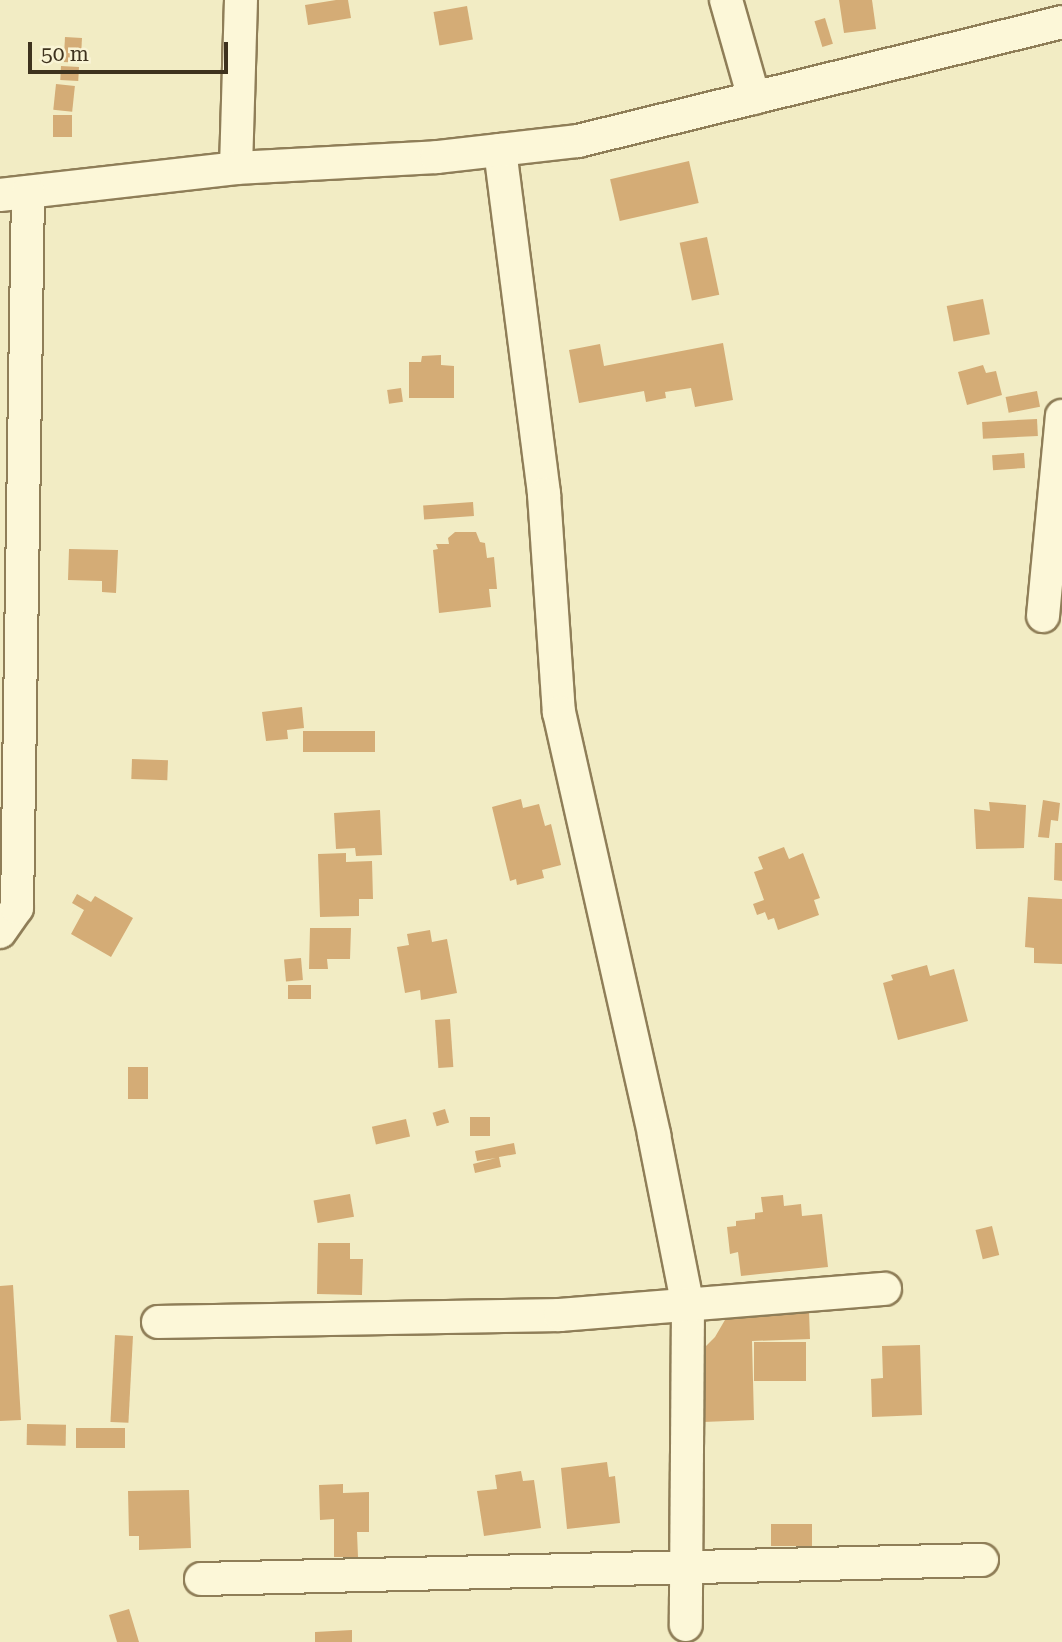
<!DOCTYPE html>
<style>
body{margin:0}
#map{position:relative;width:1062px;height:1642px;overflow:hidden;background:#f2ecc4;font-family:"Roboto Serif",serif}
div>[style]{position:absolute}
.building>*{inset:0;background:#d4ac76;transform-origin:0 0}
.roads{filter:drop-shadow(2px 0 #8f7e58) drop-shadow(-2px 0 #8f7e58) drop-shadow(0 2px #8f7e58) drop-shadow(0 -2px #8f7e58)}
.minor>*{height:32px;margin:-16px;padding:0 16px;transform-origin:16px;border-radius:16px;background:#fcf7d8}
span{translate:-50% -50%;white-space:nowrap;text-align:center;line-height:1.15;-webkit-text-stroke:6px #f9f4d5;paint-order:stroke}
.scale{position:absolute;left:28px;top:42px;width:200px;height:32px;box-sizing:border-box;border:4px solid #3e321e;border-top:0;padding-left:9px;font-size:21px;line-height:24px;white-space:nowrap;color:#3e321e;-webkit-text-stroke:5px #f9f4d5;paint-order:stroke}
</style>
<div id="map">
<div class="building">
<div style="clip-path:polygon(336px 0,348px 0,351px 18px,308px 25px,305px 5px)"></div>
<div style="clip-path:polygon(839px 0,872px 0,876px 29px,844px 33px)"></div>
<div style="left:467px;top:6px;width:34px;height:34px;rotate:80deg"></div>
<div style="left:825px;top:18px;width:27px;height:11px;rotate:73deg"></div>
<div style="left:65px;top:37px;width:17px;height:25px;rotate:3deg"></div>
<div style="left:61px;top:66px;width:18px;height:14px;rotate:3deg"></div>
<div style="left:56px;top:84px;width:19px;height:26px;rotate:6deg"></div>
<div style="left:53px;top:115px;width:19px;height:22px"></div>
<div style="left:689px;top:161px;width:43px;height:81px;rotate:77deg"></div>
<div style="left:707px;top:237px;width:59px;height:28px;rotate:78deg"></div>
<div style="left:983px;top:299px;width:36px;height:37px;rotate:79deg"></div>
<div style="clip-path:polygon(723px 343px,733px 400px,695px 407px,691px 388px,665px 392px,666px 398px,646px 402px,644px 391px,579px 403px,569px 350px,600px 344px,604px 366px)"></div>
<div style="clip-path:polygon(441px 355px,441px 365px,454px 366px,454px 398px,409px 398px,409px 362px,421px 362px,422px 356px)"></div>
<div style="clip-path:polygon(983px 365px,986px 373px,996px 371px,1002px 395px,967px 405px,958px 372px)"></div>
<div style="left:401px;top:388px;width:14px;height:14px;rotate:82deg"></div>
<div style="left:1037px;top:391px;width:16px;height:32px;rotate:79deg"></div>
<div style="left:1037px;top:419px;width:17px;height:55px;rotate:87deg"></div>
<div style="left:1024px;top:453px;width:15px;height:32px;rotate:86deg"></div>
<div style="left:473px;top:502px;width:14px;height:50px;rotate:86deg"></div>
<div style="clip-path:polygon(455px 532px,476px 532px,480px 542px,485px 543px,487px 558px,494px 557px,497px 589px,489px 589px,491px 607px,439px 613px,433px 550px,438px 549px,436px 544px,449px 544px,448px 538px)"></div>
<div style="clip-path:polygon(69px 549px,118px 550px,116px 593px,102px 592px,102px 581px,68px 580px)"></div>
<div style="clip-path:polygon(302px 707px,304px 728px,287px 730px,288px 739px,266px 741px,262px 712px)"></div>
<div style="left:375px;top:731px;width:21px;height:72px;rotate:90deg"></div>
<div style="left:132px;top:759px;width:36px;height:20px;rotate:2deg"></div>
<div style="clip-path:polygon(521px 799px,523px 808px,539px 804px,545px 826px,551px 824px,561px 865px,542px 870px,544px 878px,517px 885px,516px 879px,510px 881px,492px 807px)"></div>
<div style="clip-path:polygon(1043px 800px,1060px 803px,1058px 821px,1051px 820px,1049px 838px,1038px 837px)"></div>
<div style="clip-path:polygon(989px 802px,1026px 805px,1024px 848px,976px 849px,974px 809px,990px 811px)"></div>
<div style="clip-path:polygon(380px 810px,382px 855px,356px 856px,355px 848px,336px 849px,334px 813px)"></div>
<div style="clip-path:polygon(1055px 843px,1062px 843px,1062px 881px,1054px 880px)"></div>
<div style="clip-path:polygon(784px 847px,789px 859px,803px 853px,820px 898px,814px 900px,819px 915px,778px 930px,774px 918px,768px 920px,765px 912px,757px 915px,753px 904px,764px 900px,754px 872px,763px 869px,758px 857px)"></div>
<div style="clip-path:polygon(346px 853px,346px 862px,372px 861px,373px 899px,359px 899px,359px 916px,320px 917px,318px 854px)"></div>
<div style="clip-path:polygon(77px 894px,91px 902px,95px 896px,133px 918px,111px 957px,71px 934px,84px 910px,72px 903px)"></div>
<div style="clip-path:polygon(1028px 897px,1062px 899px,1062px 964px,1034px 963px,1034px 948px,1025px 947px)"></div>
<div style="clip-path:polygon(310px 928px,351px 928px,350px 959px,327px 959px,328px 969px,309px 969px)"></div>
<div style="clip-path:polygon(430px 930px,432px 942px,447px 939px,457px 993px,421px 1000px,420px 990px,405px 993px,397px 947px,409px 945px,407px 934px)"></div>
<div style="left:301px;top:958px;width:22px;height:17px;rotate:85deg"></div>
<div style="clip-path:polygon(927px 965px,930px 976px,954px 969px,968px 1021px,898px 1040px,883px 983px,893px 980px,891px 975px)"></div>
<div style="left:311px;top:985px;width:14px;height:23px;rotate:90deg"></div>
<div style="left:450px;top:1019px;width:48px;height:15px;rotate:86deg"></div>
<div style="left:128px;top:1067px;width:20px;height:32px"></div>
<div style="left:445px;top:1109px;width:14px;height:13px;rotate:73deg"></div>
<div style="left:470px;top:1117px;width:20px;height:19px"></div>
<div style="left:406px;top:1119px;width:18px;height:35px;rotate:77deg"></div>
<div style="clip-path:polygon(514px 1143px,516px 1154px,499px 1157px,501px 1167px,475px 1173px,473px 1164px,496px 1158px,477px 1161px,475px 1151px)"></div>
<div style="left:350px;top:1194px;width:23px;height:37px;rotate:80deg"></div>
<div style="clip-path:polygon(783px 1195px,784px 1206px,801px 1204px,802px 1216px,822px 1214px,828px 1267px,741px 1276px,738px 1252px,730px 1254px,727px 1227px,736px 1226px,736px 1221px,755px 1219px,755px 1213px,763px 1212px,761px 1197px)"></div>
<div style="left:992px;top:1226px;width:30px;height:17px;rotate:76deg"></div>
<div style="clip-path:polygon(318px 1243px,350px 1243px,350px 1259px,363px 1259px,362px 1295px,317px 1294px)"></div>
<div style="clip-path:polygon(13px 1285px,21px 1420px,0 1421px,0 1286px)"></div>
<div style="clip-path:polygon(809px 1311px,810px 1339px,752px 1341px,754px 1420px,703px 1422px,701px 1351px,715px 1337px,729px 1313px)"></div>
<div style="left:115px;top:1335px;width:18px;height:87px;rotate:3deg"></div>
<div style="left:806px;top:1342px;width:39px;height:52px;rotate:90deg"></div>
<div style="clip-path:polygon(920px 1345px,922px 1415px,872px 1417px,871px 1379px,883px 1378px,882px 1346px)"></div>
<div style="left:27px;top:1424px;width:39px;height:21px;rotate:1deg"></div>
<div style="left:76px;top:1428px;width:49px;height:20px"></div>
<div style="clip-path:polygon(607px 1462px,609px 1477px,615px 1476px,620px 1523px,567px 1529px,561px 1468px)"></div>
<div style="clip-path:polygon(521px 1471px,523px 1481px,534px 1480px,541px 1528px,484px 1536px,477px 1491px,497px 1489px,495px 1475px)"></div>
<div style="clip-path:polygon(343px 1484px,343px 1493px,369px 1492px,369px 1532px,357px 1532px,358px 1557px,334px 1557px,334px 1519px,320px 1520px,319px 1485px)"></div>
<div style="clip-path:polygon(189px 1490px,191px 1548px,139px 1550px,139px 1536px,129px 1536px,128px 1491px)"></div>
<div style="left:771px;top:1524px;width:41px;height:22px"></div>
<div style="clip-path:polygon(129px 1609px,139px 1642px,117px 1642px,109px 1615px)"></div>
<div style="clip-path:polygon(352px 1630px,352px 1642px,315px 1642px,315px 1632px)"></div>
</div>
<div class="roads">
<div class="minor">
<div style="left:726px;top:0;width:102px;rotate:74.1deg"></div>
<div style="left:500px;top:150px;width:347px;rotate:82.7deg"></div>
<div style="left:544px;top:494px;width:219px;rotate:86.1deg"></div>
<div style="left:559px;top:712px;width:434px;rotate:77.3deg"></div>
<div style="left:654px;top:1135px;width:174px;rotate:78.8deg"></div>
<div style="left:688px;top:1306px;width:319px;rotate:90.4deg"></div>
<div style="left:236px;top:168px;width:168px;rotate:-88.3deg"></div>
<div style="left:0;top:195px;width:238px;rotate:-6.5deg"></div>
<div style="left:236px;top:168px;width:201px;rotate:-3.1deg"></div>
<div style="left:437px;top:157px;width:142px;rotate:-6.5deg"></div>
<div style="left:578px;top:141px;width:498px;rotate:-13.8deg"></div>
<div style="left:1043px;top:616px;width:201px;rotate:-84.6deg"></div>
<div style="left:0;top:932px;width:29px;rotate:-55deg"></div>
<div style="left:17px;top:908px;width:716px;rotate:-89.12deg"></div>
<div style="left:158px;top:1322px;width:402px;rotate:-1deg"></div>
<div style="left:560px;top:1315px;width:326px;rotate:-4.6deg"></div>
<div style="left:201px;top:1579px;width:781px;rotate:-1.39deg"></div>
</div>
</div>
<div class="scale">50 m</div>
</div>
